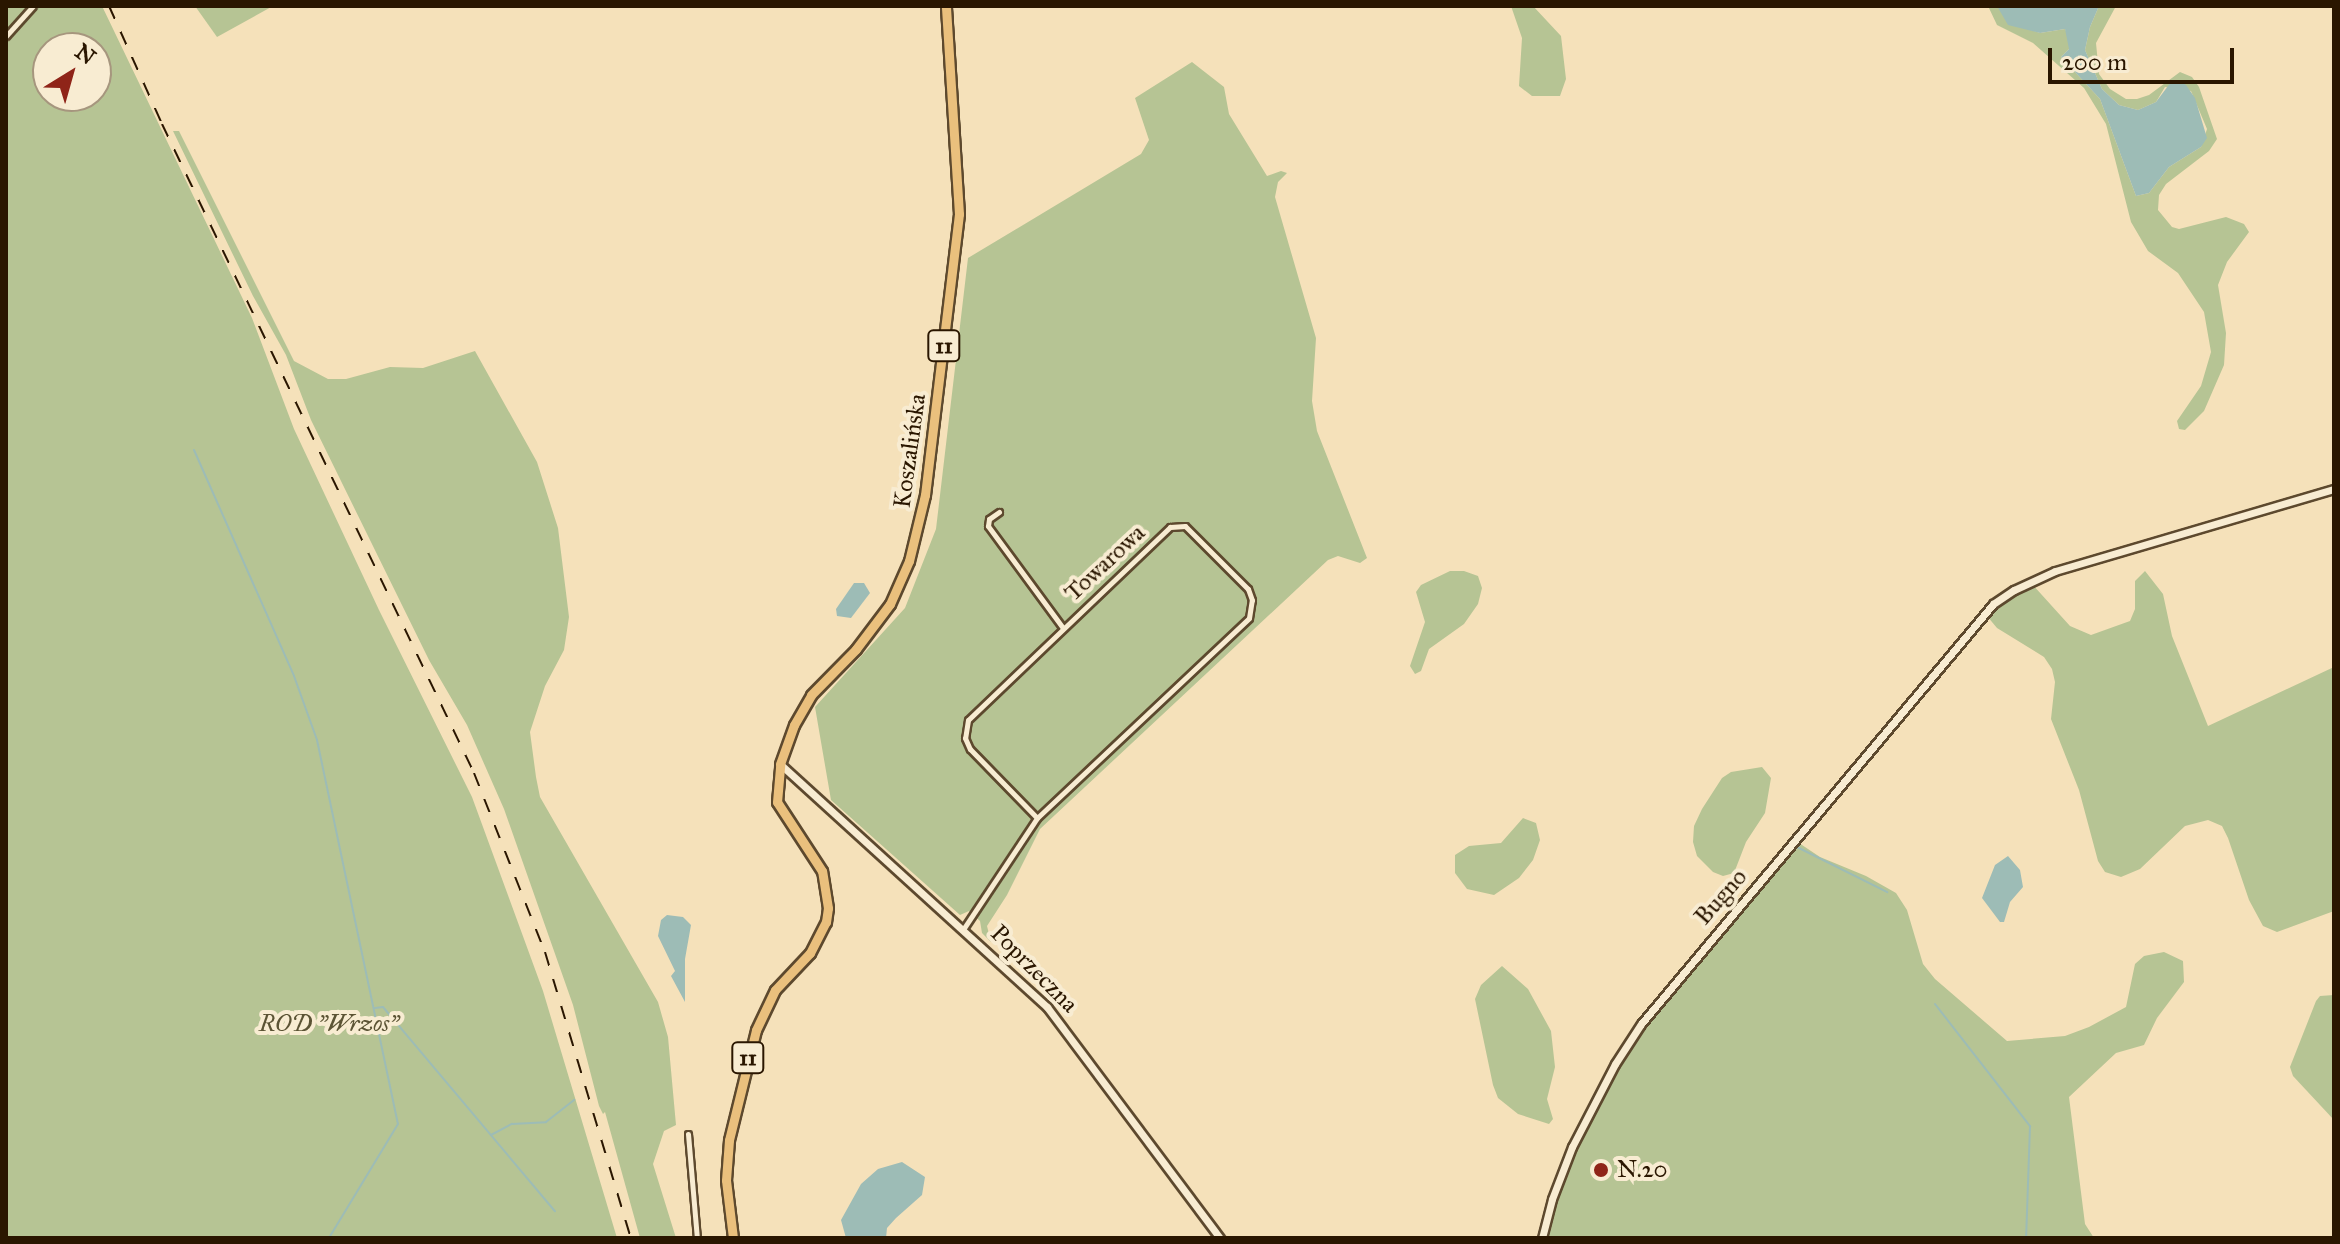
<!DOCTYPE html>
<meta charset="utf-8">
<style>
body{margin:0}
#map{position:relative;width:2340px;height:1244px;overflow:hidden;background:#f5e1ba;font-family:"IM FELL Great Primer",serif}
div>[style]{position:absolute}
.green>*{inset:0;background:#b6c494}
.water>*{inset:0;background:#9dbcb6}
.stream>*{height:2px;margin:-1px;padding:0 1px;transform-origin:1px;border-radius:1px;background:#9dbcb6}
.roads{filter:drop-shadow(2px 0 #5d492e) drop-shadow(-2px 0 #5d492e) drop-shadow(0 2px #5d492e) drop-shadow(0 -2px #5d492e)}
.street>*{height:5px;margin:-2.5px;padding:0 2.5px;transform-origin:2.5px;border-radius:2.5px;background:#f8ecd2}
.secondary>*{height:7px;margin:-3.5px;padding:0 3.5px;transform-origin:3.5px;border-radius:3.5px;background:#f8ecd2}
.highway>*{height:9px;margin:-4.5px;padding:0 4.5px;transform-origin:4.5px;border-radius:4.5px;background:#eac07d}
.rail>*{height:2px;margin-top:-1px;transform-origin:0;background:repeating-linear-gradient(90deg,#2a1600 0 14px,transparent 0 28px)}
.dots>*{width:22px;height:22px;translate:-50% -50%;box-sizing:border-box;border:4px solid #f8ecd2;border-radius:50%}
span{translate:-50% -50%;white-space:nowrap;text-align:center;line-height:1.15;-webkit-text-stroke:8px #f8ecd2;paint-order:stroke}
.shield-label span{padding:2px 6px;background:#f8ecd2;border:2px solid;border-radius:6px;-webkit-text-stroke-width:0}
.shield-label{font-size:22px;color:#2a1600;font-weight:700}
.street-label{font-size:24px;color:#2a1600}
.park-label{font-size:24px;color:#5b5334;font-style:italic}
.poi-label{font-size:24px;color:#2a1600}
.left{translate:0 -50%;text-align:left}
.frame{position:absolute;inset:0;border:8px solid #2a1600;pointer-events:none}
.north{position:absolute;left:32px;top:32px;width:80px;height:80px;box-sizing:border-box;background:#f8ecd2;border:2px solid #a6967e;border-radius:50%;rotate:37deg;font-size:22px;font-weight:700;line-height:32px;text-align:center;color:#2a1600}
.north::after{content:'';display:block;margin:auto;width:28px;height:36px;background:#8f2418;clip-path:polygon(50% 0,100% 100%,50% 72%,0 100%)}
.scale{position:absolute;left:2048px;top:48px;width:186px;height:36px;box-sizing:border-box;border:4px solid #2a1600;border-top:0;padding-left:10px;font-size:24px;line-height:28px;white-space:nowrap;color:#2a1600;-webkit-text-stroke:6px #f8ecd2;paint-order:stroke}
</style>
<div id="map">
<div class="green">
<div style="clip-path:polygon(evenodd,6px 6px,102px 6px,252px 318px,294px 429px,379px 610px,472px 797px,543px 991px,617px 1238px,6px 1238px,6px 6px,48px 48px,96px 48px,96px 96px,48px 96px,48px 48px)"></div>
<div style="clip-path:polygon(195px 6px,273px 6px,217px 37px)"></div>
<div style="clip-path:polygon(1511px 6px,1533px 6px,1561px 36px,1566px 79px,1560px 96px,1532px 96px,1519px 86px,1522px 38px)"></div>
<div style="clip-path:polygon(1988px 6px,1997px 6px,2025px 28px,2040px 33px,2065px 29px,2071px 41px,2069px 49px,2061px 57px,2100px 99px,2136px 196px,2149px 193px,2169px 167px,2201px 147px,2207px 129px,2191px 91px,2165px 87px,2156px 102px,2138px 110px,2119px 105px,2102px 89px,2085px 50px,2090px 27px,2099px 6px,2116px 6px,2096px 43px,2099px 74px,2110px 89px,2126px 99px,2137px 99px,2149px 95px,2180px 72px,2192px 77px,2199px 87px,2217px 139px,2209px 151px,2166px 184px,2159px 195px,2158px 210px,2172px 227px,2179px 229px,2226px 217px,2244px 224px,2249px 232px,2227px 262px,2218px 285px,2226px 333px,2224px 365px,2204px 411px,2185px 430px,2179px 429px,2177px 421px,2201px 386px,2211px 352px,2204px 312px,2178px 273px,2148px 251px,2131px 222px,2106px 124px,2084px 88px,2033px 43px,1997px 25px)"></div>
<div style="clip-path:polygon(1192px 62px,1224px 87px,1229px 114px,1267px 176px,1281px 171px,1287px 173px,1278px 182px,1275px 197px,1316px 338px,1312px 401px,1317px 431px,1367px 558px,1360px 563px,1338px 556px,1328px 560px,1040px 829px,1007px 895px,987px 926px,991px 942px,982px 933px,980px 921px,969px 911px,960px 915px,831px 800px,815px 707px,905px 608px,936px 529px,968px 258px,1141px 154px,1149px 140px,1135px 98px)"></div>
<div style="clip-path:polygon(173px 131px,179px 131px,294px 361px,328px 379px,346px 379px,390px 367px,423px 368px,475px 351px,537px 462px,558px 528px,569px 617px,564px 650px,545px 686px,530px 732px,536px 777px,540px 797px,658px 1002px,668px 1037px,676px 1125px,664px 1131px,653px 1164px,676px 1238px,640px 1238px,605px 1112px,603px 1114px,599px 1106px,573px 1005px,504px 809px,467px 725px,429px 660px,311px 420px,286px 355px,253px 296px)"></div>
<div style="clip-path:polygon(1450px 571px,1464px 571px,1478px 576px,1482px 588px,1478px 604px,1464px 624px,1429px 649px,1421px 671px,1415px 674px,1410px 666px,1425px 622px,1416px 592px,1421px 585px)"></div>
<div style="clip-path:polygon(2145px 571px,2163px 594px,2172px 636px,2208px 726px,2334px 667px,2334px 911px,2277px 932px,2263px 926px,2249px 900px,2228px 838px,2222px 826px,2208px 820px,2185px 826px,2140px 869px,2121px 877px,2105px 872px,2098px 861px,2079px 790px,2051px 719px,2055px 682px,2052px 669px,2044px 657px,1997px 628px,1987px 616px,2006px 599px,2032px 584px,2070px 626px,2091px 635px,2130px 621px,2135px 609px,2135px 581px)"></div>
<div style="clip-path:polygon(1762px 767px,1771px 778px,1765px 813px,1746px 842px,1734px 873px,1723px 876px,1713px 872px,1697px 856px,1693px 842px,1694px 826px,1702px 809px,1722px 778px,1731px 772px)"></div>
<div style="clip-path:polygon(1523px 818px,1536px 823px,1540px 840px,1533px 860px,1519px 878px,1494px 895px,1467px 889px,1455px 873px,1455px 855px,1469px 846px,1501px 843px)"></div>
<div style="clip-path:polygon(1799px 843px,1820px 857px,1866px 876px,1896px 893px,1907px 910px,1923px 964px,1935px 979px,2007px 1041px,2065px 1036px,2089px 1027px,2126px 1007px,2135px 964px,2144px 956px,2164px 952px,2183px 961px,2184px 982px,2157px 1018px,2144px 1045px,2116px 1053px,2069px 1097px,2085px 1224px,2094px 1238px,1545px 1238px,1564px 1175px,1618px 1066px,1644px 1026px,1687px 972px)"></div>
<div style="clip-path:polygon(1502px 966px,1528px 989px,1551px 1031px,1555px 1067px,1547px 1099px,1553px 1119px,1549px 1124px,1518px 1114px,1498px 1098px,1493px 1085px,1475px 999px,1481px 985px)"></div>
<div style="clip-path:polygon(2334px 995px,2334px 1120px,2293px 1076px,2290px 1067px,2316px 1001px,2320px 996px)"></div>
</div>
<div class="water">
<div style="clip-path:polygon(1997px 6px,2099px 6px,2090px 27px,2085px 50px,2102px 89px,2119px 105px,2138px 110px,2156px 102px,2171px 82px,2179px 81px,2186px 85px,2195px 98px,2207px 138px,2201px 147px,2169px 167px,2149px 193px,2136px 196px,2100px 99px,2061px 57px,2069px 49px,2065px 29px,2040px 33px,2008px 25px)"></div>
<div style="clip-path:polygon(854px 583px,864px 583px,870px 593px,851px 618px,837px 616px,836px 609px)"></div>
<div style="clip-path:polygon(2008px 856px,2020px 870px,2023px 887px,2010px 902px,2004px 922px,2000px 922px,1982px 898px,1995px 865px)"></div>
<div style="clip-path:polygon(667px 915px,683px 917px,691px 925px,685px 959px,685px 1002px,671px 976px,675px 971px,658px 936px,661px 920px)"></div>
<div style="clip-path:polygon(902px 1162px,925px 1177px,922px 1195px,896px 1218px,887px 1228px,886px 1238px,846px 1238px,841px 1220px,861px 1184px,878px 1169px)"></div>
</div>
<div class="stream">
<div style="left:194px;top:450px;width:247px;rotate:66.1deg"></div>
<div style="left:294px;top:676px;width:68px;rotate:70.2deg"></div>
<div style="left:317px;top:740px;width:392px;rotate:78.1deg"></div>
<div style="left:398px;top:1124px;width:133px;rotate:121.2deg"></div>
<div style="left:1797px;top:847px;width:101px;rotate:26.6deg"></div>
<div style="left:1935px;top:1004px;width:155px;rotate:52.1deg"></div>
<div style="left:2030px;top:1126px;width:112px;rotate:92deg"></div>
<div style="left:375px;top:1008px;width:8px;rotate:-7deg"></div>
<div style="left:383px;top:1007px;width:267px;rotate:49.9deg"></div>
<div style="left:491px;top:1135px;width:24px;rotate:-28deg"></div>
<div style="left:512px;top:1124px;width:34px;rotate:-3deg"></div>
<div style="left:546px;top:1122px;width:36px;rotate:-38deg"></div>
</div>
<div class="roads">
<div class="street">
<div style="left:6px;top:36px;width:40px;rotate:-48deg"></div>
<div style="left:999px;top:512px;width:12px;rotate:145deg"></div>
<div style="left:989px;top:519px;width:7px;rotate:98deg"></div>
<div style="left:988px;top:526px;width:127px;rotate:53.7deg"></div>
<div style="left:964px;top:928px;width:132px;rotate:-56.4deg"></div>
<div style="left:1037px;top:818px;width:291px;rotate:-43.3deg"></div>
<div style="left:1249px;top:618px;width:18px;rotate:-81deg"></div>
<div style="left:1252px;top:600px;width:12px;rotate:-110deg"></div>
<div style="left:1248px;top:589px;width:89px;rotate:-135deg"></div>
<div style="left:1185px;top:526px;width:15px;rotate:176deg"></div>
<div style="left:1170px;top:527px;width:279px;rotate:136.3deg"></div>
<div style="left:968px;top:720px;width:18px;rotate:99deg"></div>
<div style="left:965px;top:738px;width:12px;rotate:66deg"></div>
<div style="left:970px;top:749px;width:96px;rotate:45.8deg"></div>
<div style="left:688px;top:1134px;width:104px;rotate:85.1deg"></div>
</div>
<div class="secondary">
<div style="left:780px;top:764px;width:361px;rotate:42.3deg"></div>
<div style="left:1047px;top:1007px;width:289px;rotate:53.2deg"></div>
<div style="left:1542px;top:1238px;width:40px;rotate:-75.6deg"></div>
<div style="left:1552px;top:1199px;width:56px;rotate:-69deg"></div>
<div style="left:1572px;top:1147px;width:93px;rotate:-62.6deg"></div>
<div style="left:1615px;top:1064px;width:48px;rotate:-57deg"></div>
<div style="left:1641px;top:1024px;width:548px;rotate:-50.03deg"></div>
<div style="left:1993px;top:604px;width:25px;rotate:-34deg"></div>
<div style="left:2014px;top:590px;width:45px;rotate:-24.9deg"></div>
<div style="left:2055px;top:571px;width:291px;rotate:-16.4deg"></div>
</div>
<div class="highway">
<div style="left:733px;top:1238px;width:58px;rotate:-96.9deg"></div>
<div style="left:726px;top:1180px;width:40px;rotate:-85.7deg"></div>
<div style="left:729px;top:1140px;width:113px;rotate:-76.2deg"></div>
<div style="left:756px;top:1030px;width:44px;rotate:-64.6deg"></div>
<div style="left:775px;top:990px;width:51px;rotate:-46.6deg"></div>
<div style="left:810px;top:953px;width:35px;rotate:-63deg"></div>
<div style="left:826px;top:922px;width:14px;rotate:-82deg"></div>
<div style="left:828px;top:908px;width:37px;rotate:-99deg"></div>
<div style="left:822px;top:871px;width:82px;rotate:-123.1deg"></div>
<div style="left:777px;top:802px;width:38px;rotate:-85deg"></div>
<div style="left:780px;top:764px;width:41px;rotate:-70.3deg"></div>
<div style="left:794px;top:725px;width:34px;rotate:-60deg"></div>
<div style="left:811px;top:695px;width:64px;rotate:-45.6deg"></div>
<div style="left:856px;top:649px;width:56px;rotate:-52.9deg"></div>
<div style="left:890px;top:604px;width:47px;rotate:-66.2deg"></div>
<div style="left:909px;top:561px;width:68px;rotate:-76.4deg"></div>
<div style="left:925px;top:495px;width:283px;rotate:-83.1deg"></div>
<div style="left:959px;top:214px;width:208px;rotate:-93.6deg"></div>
</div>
</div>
<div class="rail">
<div style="left:109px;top:6px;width:129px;rotate:65.8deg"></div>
<div style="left:162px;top:124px;width:720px;rotate:64.32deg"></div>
<div style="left:474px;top:773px;width:193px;rotate:68.4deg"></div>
<div style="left:545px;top:952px;width:299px;rotate:73.3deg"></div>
</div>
<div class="dots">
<div style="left:1601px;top:1170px;background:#8f2418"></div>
</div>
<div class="shield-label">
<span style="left:944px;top:346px">11</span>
<span style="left:748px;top:1058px">11</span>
</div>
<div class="street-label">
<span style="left:910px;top:451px;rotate:-82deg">Koszalińska</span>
<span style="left:1105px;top:563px;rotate:-43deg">Towarowa</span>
<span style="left:1721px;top:897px;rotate:-49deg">Bugno</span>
<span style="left:1034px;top:969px;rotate:45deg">Poprzeczna</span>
</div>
<div class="park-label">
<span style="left:329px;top:1024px">ROD "Wrzos"</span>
</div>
<div class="poi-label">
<span class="left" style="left:1617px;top:1170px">N.20</span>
</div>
<div class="frame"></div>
<div class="north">N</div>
<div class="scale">200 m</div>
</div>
